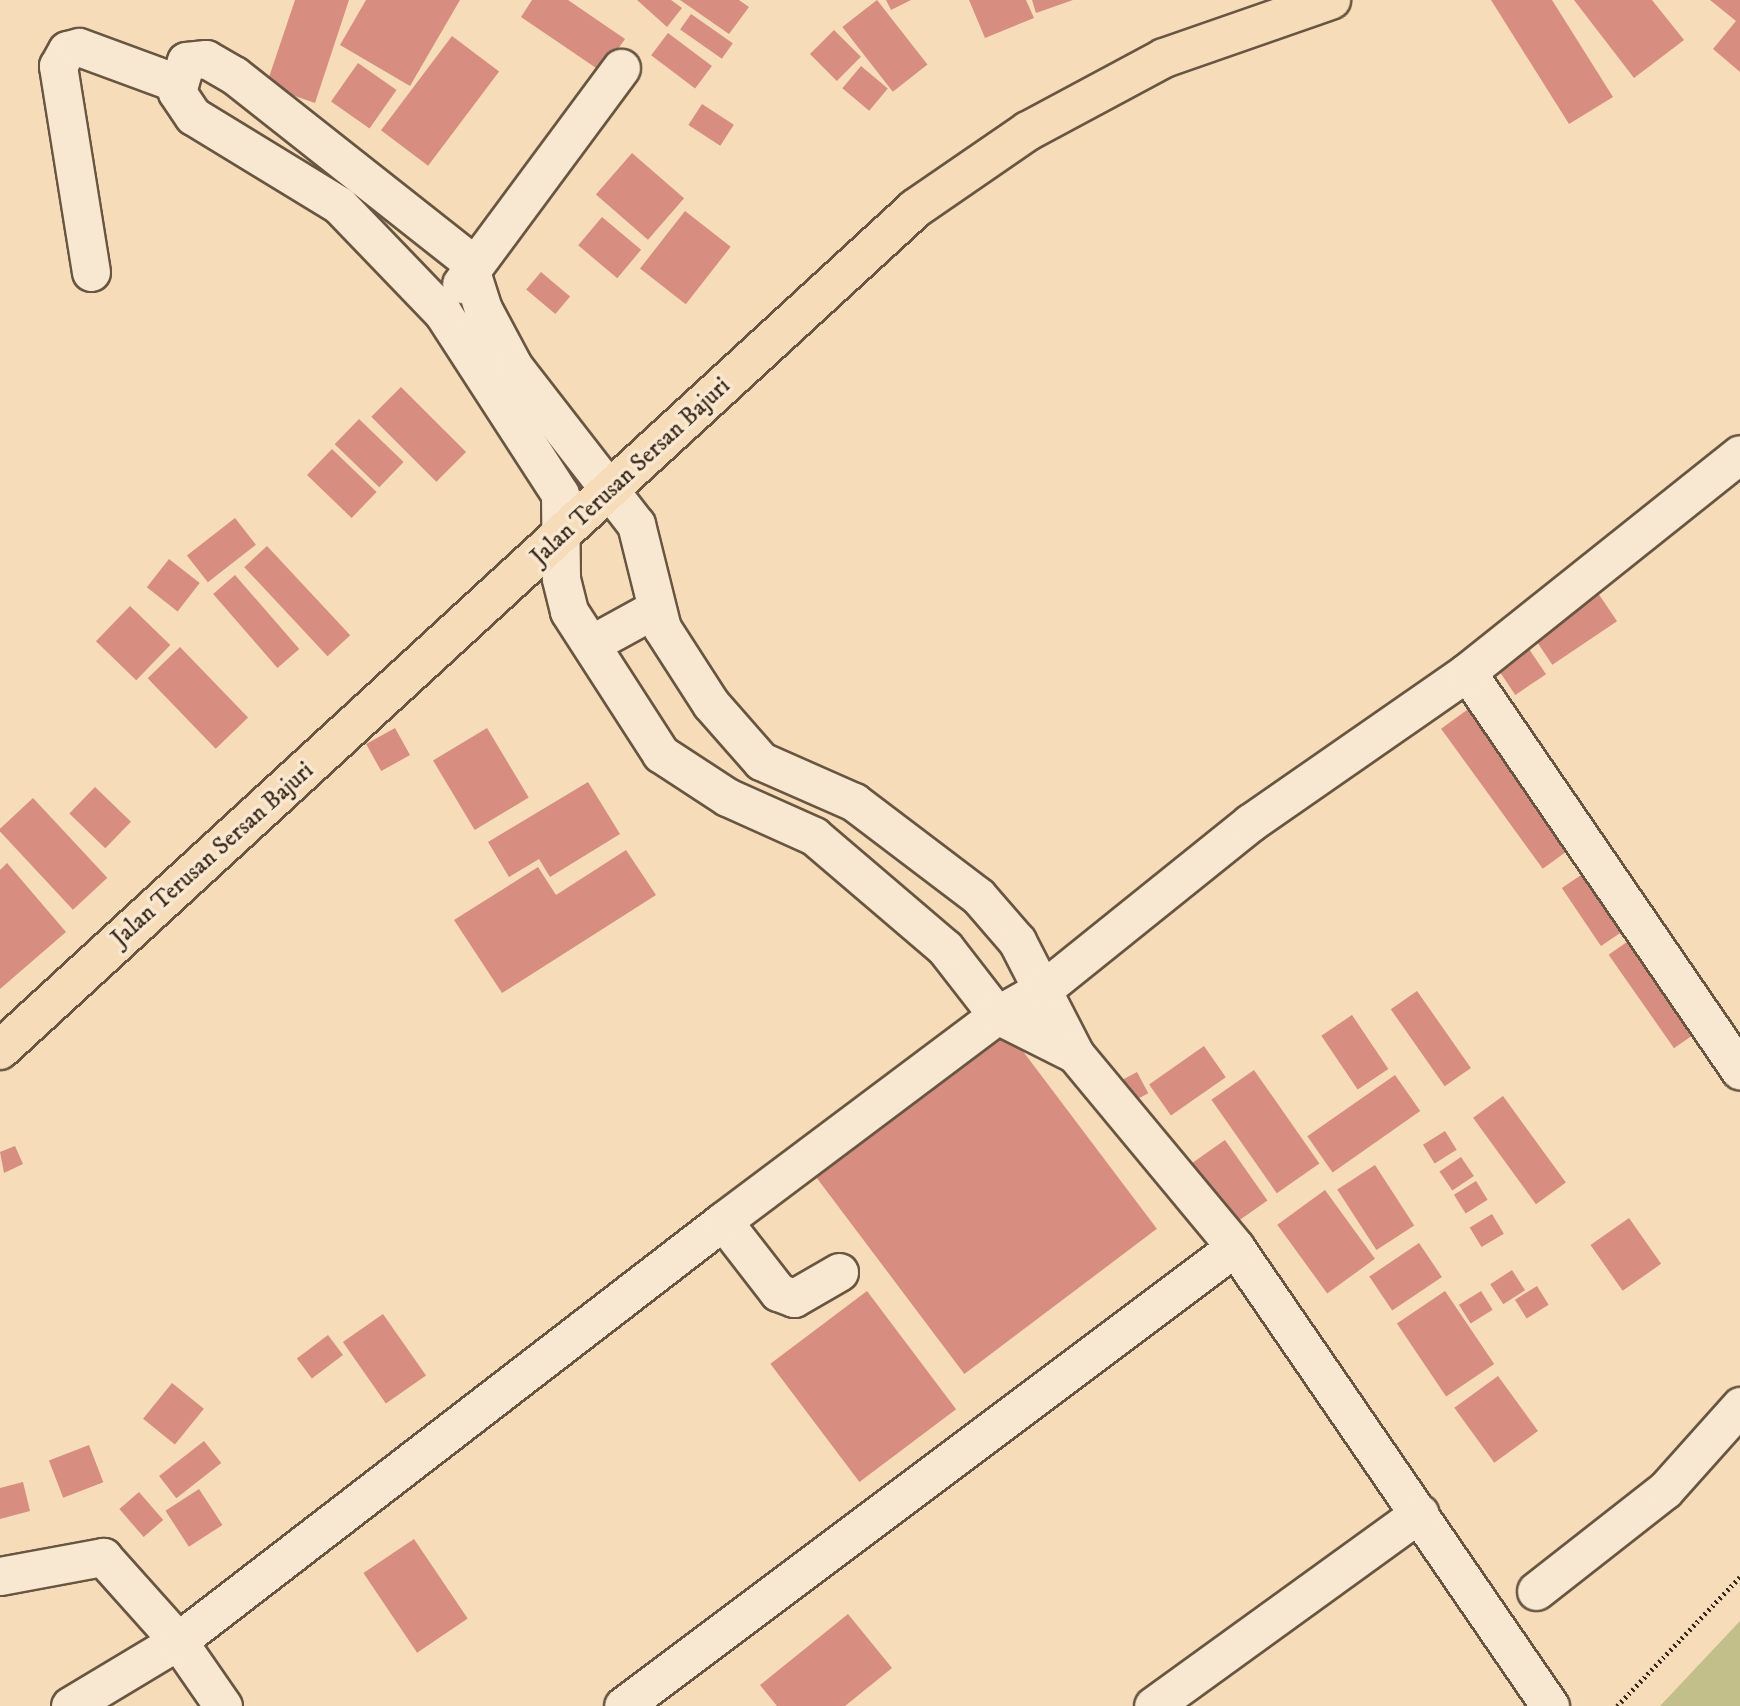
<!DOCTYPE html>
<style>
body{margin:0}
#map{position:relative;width:1740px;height:1706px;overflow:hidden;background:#f6dcb8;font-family:"IM FELL DW Pica",serif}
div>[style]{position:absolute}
.green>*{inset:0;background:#c2bf8b}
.building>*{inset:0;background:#d78e81;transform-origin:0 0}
.path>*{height:4.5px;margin-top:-2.25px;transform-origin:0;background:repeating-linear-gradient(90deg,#38291a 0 2px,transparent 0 5.5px)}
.roads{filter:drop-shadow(2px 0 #685642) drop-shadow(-2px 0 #685642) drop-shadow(0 2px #685642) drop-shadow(0 -2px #685642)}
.minor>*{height:37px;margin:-18.5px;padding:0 18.5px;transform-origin:18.5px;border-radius:18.5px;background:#f9e8d1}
.major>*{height:38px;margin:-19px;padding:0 19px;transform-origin:19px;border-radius:19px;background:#f6dcb8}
span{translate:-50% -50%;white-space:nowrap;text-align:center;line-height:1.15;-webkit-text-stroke:7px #f9e8d1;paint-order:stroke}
.street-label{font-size:24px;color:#38291a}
</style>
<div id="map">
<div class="green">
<div style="clip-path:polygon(1740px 1621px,1740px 1706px,1660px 1706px)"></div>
</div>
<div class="building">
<div style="clip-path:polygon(295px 0,349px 0,315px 103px,266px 86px)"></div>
<div style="clip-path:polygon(366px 0,460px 0,410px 86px,340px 45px)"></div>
<div style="clip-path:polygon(532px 0,568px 0,625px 39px,602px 72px,521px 17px)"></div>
<div style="clip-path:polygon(637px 0,671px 0,682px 8px,667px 27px)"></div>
<div style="clip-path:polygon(680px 0,739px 0,749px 7px,729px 34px)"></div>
<div style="left:877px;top:0;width:82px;height:44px;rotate:52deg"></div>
<div style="clip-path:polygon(886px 0,911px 0,891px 10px)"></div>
<div style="clip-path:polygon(969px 0,1026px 0,1034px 18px,985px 38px)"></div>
<div style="clip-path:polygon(1032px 0,1073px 0,1036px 13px)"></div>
<div style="clip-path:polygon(1491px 0,1552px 0,1613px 97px,1569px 124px)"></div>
<div style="clip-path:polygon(1574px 0,1652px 0,1684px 40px,1634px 78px)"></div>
<div style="clip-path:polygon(1710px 0,1740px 0,1740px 72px,1713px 49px,1736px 21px)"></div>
<div style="left:691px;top:14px;width:51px;height:19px;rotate:35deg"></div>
<div style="left:834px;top:30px;width:38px;height:34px;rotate:45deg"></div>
<div style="left:668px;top:33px;width:55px;height:28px;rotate:37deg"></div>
<div style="left:452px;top:36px;width:59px;height:118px;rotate:37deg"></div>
<div style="left:358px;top:63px;width:47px;height:47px;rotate:35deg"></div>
<div style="left:861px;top:66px;width:35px;height:29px;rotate:40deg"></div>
<div style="left:702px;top:104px;width:38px;height:25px;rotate:33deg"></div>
<div style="left:632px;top:153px;width:69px;height:55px;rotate:41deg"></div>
<div style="left:685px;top:211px;width:58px;height:73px;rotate:38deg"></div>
<div style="left:602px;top:217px;width:51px;height:37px;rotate:40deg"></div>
<div style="left:541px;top:272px;width:38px;height:23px;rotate:40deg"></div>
<div style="left:401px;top:387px;width:92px;height:42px;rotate:45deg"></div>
<div style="left:359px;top:419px;width:62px;height:35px;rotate:44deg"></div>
<div style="left:332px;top:449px;width:62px;height:36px;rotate:44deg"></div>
<div style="left:235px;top:518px;width:34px;height:61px;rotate:52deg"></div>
<div style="left:267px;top:546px;width:122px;height:31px;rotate:47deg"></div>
<div style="left:169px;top:559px;width:39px;height:36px;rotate:38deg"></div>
<div style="left:235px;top:575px;width:98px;height:29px;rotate:49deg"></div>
<div style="left:1598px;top:593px;width:34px;height:78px;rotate:56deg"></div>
<div style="left:130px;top:606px;width:56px;height:49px;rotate:44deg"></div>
<div style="left:1527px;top:646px;width:34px;height:37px;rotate:56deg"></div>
<div style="left:180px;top:647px;width:98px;height:45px;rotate:46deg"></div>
<div style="left:1471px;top:707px;width:173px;height:37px;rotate:54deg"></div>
<div style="left:395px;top:728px;width:31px;height:33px;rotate:61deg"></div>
<div style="left:487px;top:728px;width:81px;height:63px;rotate:59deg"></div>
<div style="clip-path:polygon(588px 782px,620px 834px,550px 877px,539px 859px,509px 877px,488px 842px)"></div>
<div style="left:95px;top:787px;width:50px;height:37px;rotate:44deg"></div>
<div style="left:33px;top:798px;width:109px;height:47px;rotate:47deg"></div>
<div style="clip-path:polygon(626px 850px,656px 895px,502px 993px,454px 920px,538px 867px,556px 895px)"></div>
<div style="clip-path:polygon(7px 863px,66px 932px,0 989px,0 870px)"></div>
<div style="left:1590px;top:869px;width:70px;height:34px;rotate:56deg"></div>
<div style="left:1634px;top:937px;width:114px;height:31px;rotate:55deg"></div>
<div style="left:1417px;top:991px;width:94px;height:32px;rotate:55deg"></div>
<div style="left:1352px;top:1015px;width:65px;height:37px;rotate:56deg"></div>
<div style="left:1007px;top:1030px;width:249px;height:241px;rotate:53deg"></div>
<div style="left:1204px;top:1046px;width:38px;height:67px;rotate:55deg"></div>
<div style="left:1254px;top:1070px;width:114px;height:52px;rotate:55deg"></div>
<div style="left:1137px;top:1072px;width:24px;height:16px;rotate:62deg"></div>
<div style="left:1395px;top:1075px;width:44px;height:107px;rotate:55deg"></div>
<div style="left:1503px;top:1096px;width:107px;height:37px;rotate:54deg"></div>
<div style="left:1445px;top:1131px;width:22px;height:26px;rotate:58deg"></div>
<div style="left:1225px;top:1140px;width:74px;height:44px;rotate:55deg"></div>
<div style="clip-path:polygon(15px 1146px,23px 1164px,4px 1173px,0 1152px)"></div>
<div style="left:1461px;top:1157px;width:23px;height:26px;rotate:56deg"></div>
<div style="left:1375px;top:1165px;width:72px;height:45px;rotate:57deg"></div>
<div style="left:1476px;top:1181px;width:22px;height:26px;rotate:58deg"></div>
<div style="left:1325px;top:1190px;width:85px;height:59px;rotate:54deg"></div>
<div style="left:1492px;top:1214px;width:23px;height:26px;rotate:59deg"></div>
<div style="left:1629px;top:1218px;width:56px;height:47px;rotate:55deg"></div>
<div style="left:1419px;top:1243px;width:41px;height:60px;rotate:56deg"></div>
<div style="left:1512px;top:1270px;width:24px;height:26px;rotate:57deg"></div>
<div style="left:1537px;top:1286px;width:22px;height:26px;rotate:58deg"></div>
<div style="left:867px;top:1291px;width:148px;height:121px;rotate:53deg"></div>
<div style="left:1445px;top:1291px;width:88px;height:58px;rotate:56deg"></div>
<div style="left:1481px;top:1291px;width:22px;height:26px;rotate:58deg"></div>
<div style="left:383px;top:1314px;width:75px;height:49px;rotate:55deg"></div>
<div style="left:328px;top:1335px;width:25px;height:39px;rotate:53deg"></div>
<div style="left:1498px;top:1376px;width:68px;height:54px;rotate:54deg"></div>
<div style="left:172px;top:1383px;width:41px;height:46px;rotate:39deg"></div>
<div style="left:204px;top:1441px;width:28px;height:57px;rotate:52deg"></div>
<div style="left:89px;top:1445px;width:40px;height:43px;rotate:69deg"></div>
<div style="clip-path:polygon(23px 1482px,30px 1511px,0 1519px,0 1488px)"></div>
<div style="left:199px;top:1489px;width:43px;height:40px;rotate:57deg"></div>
<div style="left:139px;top:1492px;width:37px;height:26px;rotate:49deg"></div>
<div style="left:414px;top:1539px;width:96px;height:61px;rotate:56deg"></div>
<div style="clip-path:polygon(848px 1614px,892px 1668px,845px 1706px,777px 1706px,760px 1685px)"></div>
</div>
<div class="path">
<div style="left:1617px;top:1706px;width:178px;rotate:-46.4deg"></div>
</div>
<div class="roads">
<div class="minor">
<div style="left:91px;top:272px;width:209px;rotate:-99.1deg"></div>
<div style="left:58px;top:66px;width:18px;rotate:-61deg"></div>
<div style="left:67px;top:50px;width:12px;rotate:-14deg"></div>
<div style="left:79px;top:47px;width:104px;rotate:20.2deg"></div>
<div style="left:461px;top:284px;width:269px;rotate:-53.5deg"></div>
<div style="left:591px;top:644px;width:73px;rotate:-28.7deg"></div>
<div style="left:1467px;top:672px;width:483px;rotate:55.6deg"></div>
<div style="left:1075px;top:1054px;width:87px;rotate:-153.4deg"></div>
<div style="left:997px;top:1015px;width:85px;rotate:-127.8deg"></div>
<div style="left:945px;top:948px;width:172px;rotate:-139.5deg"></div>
<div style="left:814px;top:836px;width:95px;rotate:-155.9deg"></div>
<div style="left:727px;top:797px;width:79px;rotate:-146.9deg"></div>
<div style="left:661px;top:754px;width:170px;rotate:-122.8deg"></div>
<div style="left:569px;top:611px;width:34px;rotate:-104deg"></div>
<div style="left:561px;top:578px;width:84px;rotate:-90.7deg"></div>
<div style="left:560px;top:494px;width:216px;rotate:-122.9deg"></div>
<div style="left:443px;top:313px;width:150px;rotate:-133.9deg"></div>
<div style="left:339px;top:205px;width:171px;rotate:-148.6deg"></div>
<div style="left:193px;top:116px;width:29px;rotate:-124deg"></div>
<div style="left:177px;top:92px;width:32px;rotate:-74deg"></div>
<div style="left:186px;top:61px;width:20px;rotate:-6deg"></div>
<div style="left:206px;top:59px;width:32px;rotate:30deg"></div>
<div style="left:234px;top:75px;width:297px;rotate:38.3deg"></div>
<div style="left:467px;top:259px;width:52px;rotate:72.3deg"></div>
<div style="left:483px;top:309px;width:66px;rotate:61.9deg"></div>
<div style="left:514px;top:367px;width:199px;rotate:52.2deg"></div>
<div style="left:636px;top:524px;width:107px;rotate:76deg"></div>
<div style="left:662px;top:628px;width:90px;rotate:57.2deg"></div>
<div style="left:711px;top:704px;width:76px;rotate:48.7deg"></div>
<div style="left:761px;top:761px;width:102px;rotate:23.8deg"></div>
<div style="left:854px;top:802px;width:156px;rotate:37.2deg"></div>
<div style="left:978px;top:896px;width:60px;rotate:49.1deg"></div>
<div style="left:1017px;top:941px;width:127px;rotate:62.8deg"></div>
<div style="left:1075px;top:1054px;width:251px;rotate:50.3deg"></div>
<div style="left:1235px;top:1247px;width:557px;rotate:55.54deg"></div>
<div style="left:723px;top:1221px;width:90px;rotate:52.2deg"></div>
<div style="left:778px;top:1292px;width:17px;rotate:21deg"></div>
<div style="left:794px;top:1298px;width:52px;rotate:-30deg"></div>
<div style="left:0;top:1576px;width:105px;rotate:-10.5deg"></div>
<div style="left:103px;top:1557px;width:113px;rotate:48.2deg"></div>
<div style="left:178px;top:1641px;width:126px;rotate:149deg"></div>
<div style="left:1536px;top:1591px;width:164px;rotate:-38.1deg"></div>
<div style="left:1665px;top:1490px;width:113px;rotate:-48.2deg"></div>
<div style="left:223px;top:1706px;width:79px;rotate:-124.7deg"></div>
<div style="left:178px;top:1641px;width:688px;rotate:-37.62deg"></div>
<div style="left:723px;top:1221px;width:343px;rotate:-36.9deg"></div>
<div style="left:997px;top:1015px;width:56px;rotate:-29.7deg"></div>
<div style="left:1046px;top:987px;width:262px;rotate:-38.8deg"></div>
<div style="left:1250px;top:823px;width:264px;rotate:-34.8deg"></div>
<div style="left:1467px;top:672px;width:349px;rotate:-38.6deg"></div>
<div style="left:623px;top:1706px;width:765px;rotate:-36.87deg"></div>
<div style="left:1153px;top:1706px;width:329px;rotate:-35.9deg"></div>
</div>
<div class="major">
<div style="left:0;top:1050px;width:1244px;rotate:-42.59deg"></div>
<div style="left:916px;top:208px;width:136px;rotate:-34.5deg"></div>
<div style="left:1028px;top:131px;width:154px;rotate:-28.2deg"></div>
<div style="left:1164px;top:58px;width:177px;rotate:-19.2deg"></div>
</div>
</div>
<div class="street-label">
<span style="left:631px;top:472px;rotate:-43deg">Jalan Terusan Sersan Bajuri</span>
<span style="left:213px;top:855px;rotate:-42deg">Jalan Terusan Sersan Bajuri</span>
</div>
</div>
